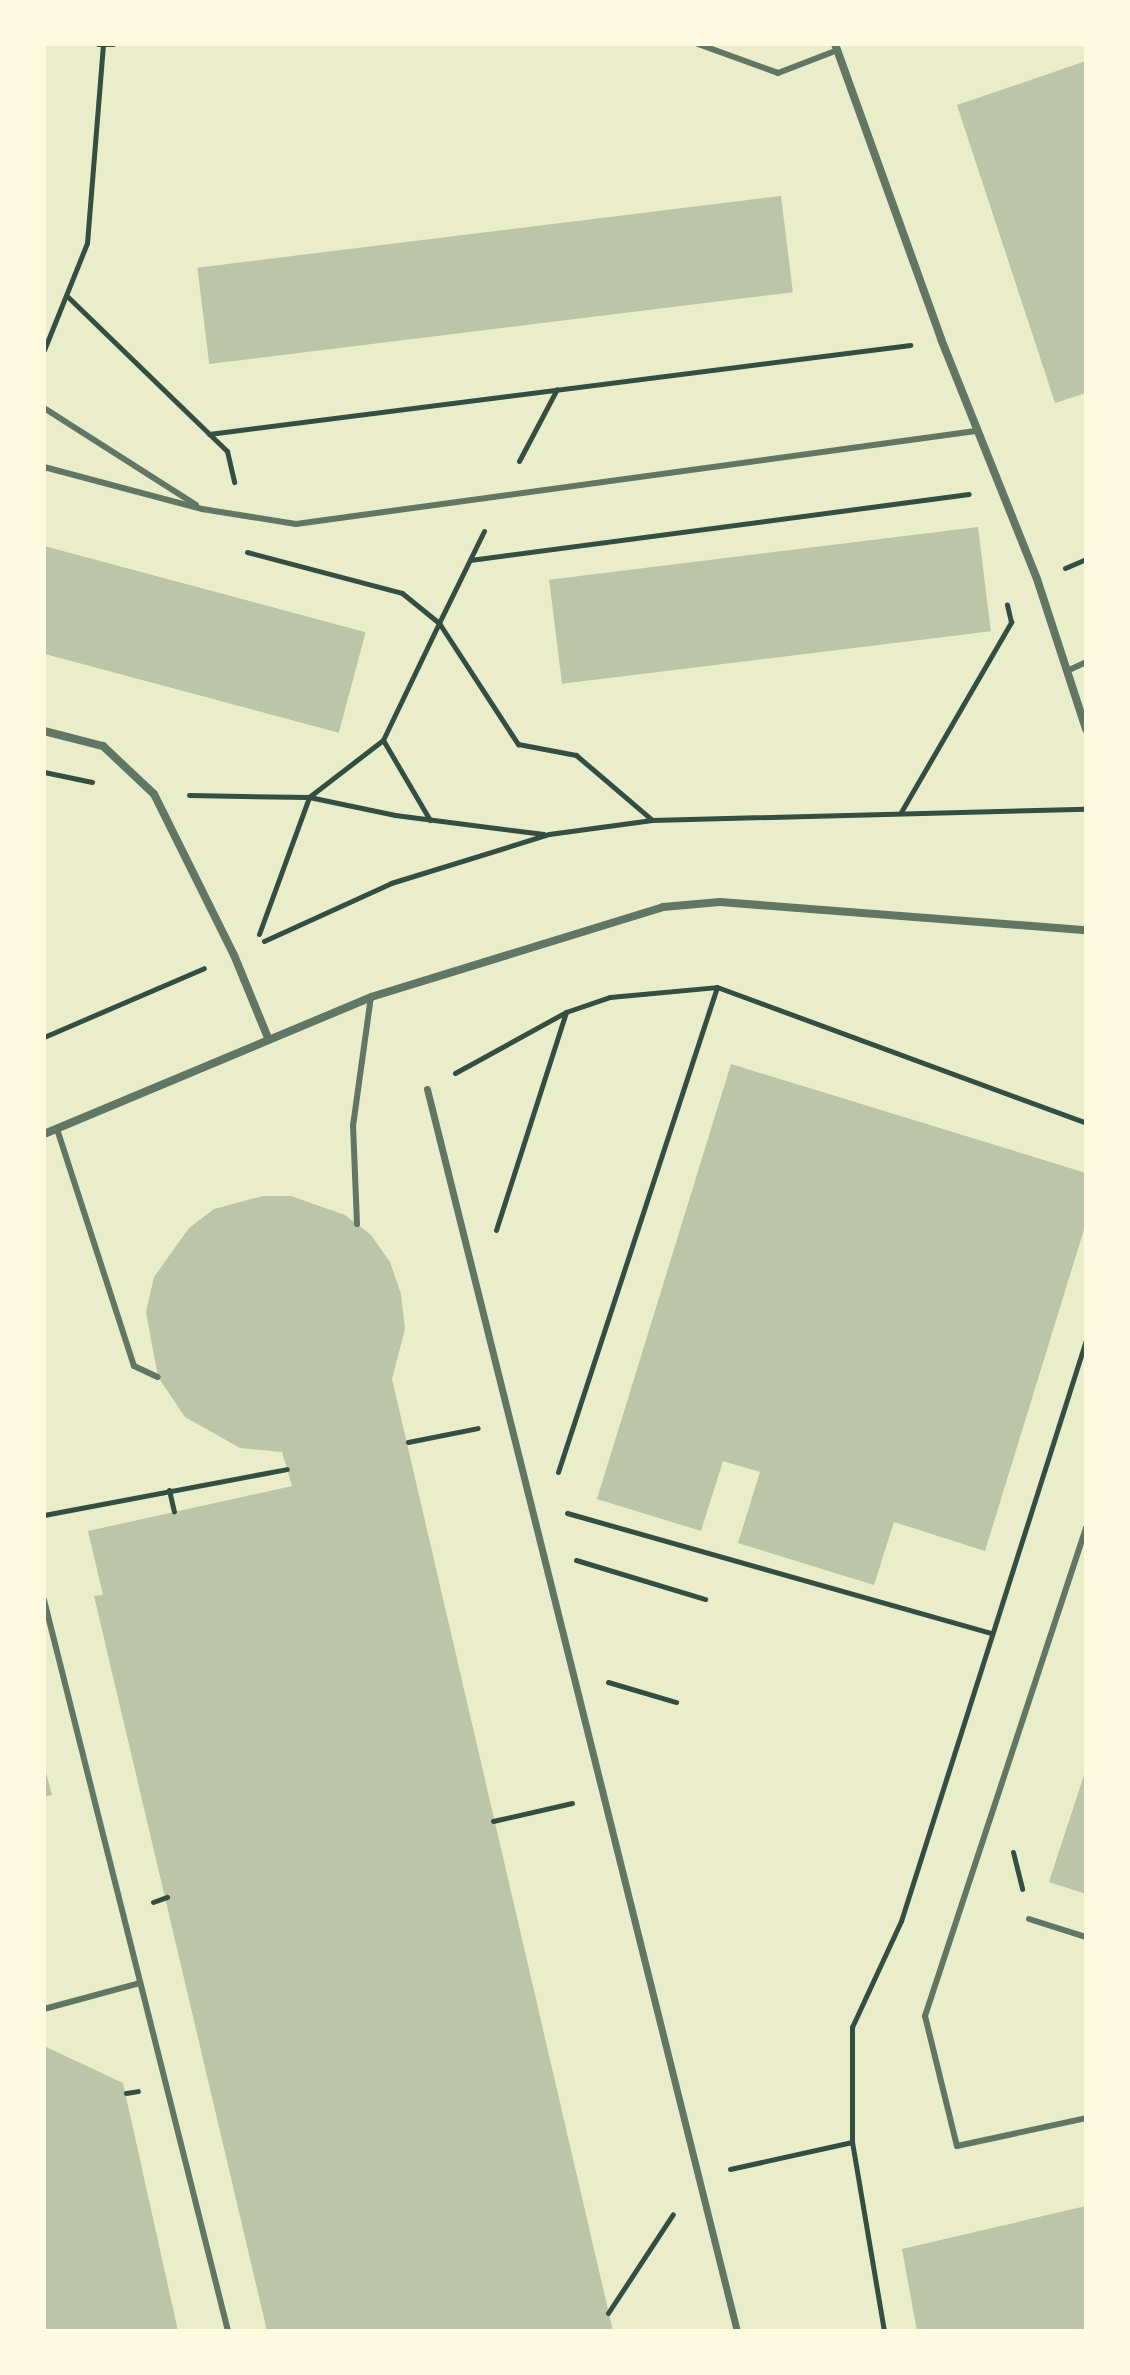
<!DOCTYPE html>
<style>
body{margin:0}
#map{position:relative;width:1130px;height:2375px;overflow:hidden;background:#e9edc9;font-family:Ubuntu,sans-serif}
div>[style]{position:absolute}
.building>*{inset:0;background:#bcc5a7;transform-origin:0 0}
.path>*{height:5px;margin:-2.5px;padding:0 2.5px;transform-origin:2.5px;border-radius:2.5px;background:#344e41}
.service>*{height:6px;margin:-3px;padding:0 3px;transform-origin:3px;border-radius:3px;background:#617663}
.pedestrian>*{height:7px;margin:-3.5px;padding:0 3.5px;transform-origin:3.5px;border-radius:3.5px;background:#617663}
.minor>*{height:8px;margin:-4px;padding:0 4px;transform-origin:4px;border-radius:4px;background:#617663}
span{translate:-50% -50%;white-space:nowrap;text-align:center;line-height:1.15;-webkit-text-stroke:6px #fefae0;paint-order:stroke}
.frame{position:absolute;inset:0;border:46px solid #fefae0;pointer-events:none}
</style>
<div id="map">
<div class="building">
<div style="clip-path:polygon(1086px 61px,1086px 393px,1055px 403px,957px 105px)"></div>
<div style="left:781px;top:196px;width:97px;height:588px;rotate:83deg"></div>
<div style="left:978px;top:527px;width:105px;height:432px;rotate:83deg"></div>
<div style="left:44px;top:546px;width:333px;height:104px;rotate:15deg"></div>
<div style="clip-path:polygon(731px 1064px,1086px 1173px,1086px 1223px,985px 1551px,894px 1522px,874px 1585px,738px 1543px,760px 1472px,723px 1461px,701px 1531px,597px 1499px)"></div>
<div style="clip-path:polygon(263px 1196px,291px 1196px,345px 1215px,371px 1235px,390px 1262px,401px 1294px,405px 1329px,392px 1379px,613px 2331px,267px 2331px,94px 1596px,103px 1595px,88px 1531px,292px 1486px,282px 1452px,240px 1448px,185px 1417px,158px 1377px,146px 1312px,154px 1277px,189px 1228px,214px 1209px)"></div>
<div style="clip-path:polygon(44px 1765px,52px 1795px,44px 1797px)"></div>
<div style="clip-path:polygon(1085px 1772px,1086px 1773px,1086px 1894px,1049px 1882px)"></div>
<div style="clip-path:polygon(44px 2046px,123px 2083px,178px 2331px,44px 2331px)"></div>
<div style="clip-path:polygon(1086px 2206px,1086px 2331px,917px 2331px,902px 2249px)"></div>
</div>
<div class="path">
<div style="left:98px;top:44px;width:15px"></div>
<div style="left:67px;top:296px;width:223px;rotate:44.1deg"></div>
<div style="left:227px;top:451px;width:32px;rotate:77deg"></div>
<div style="left:44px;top:350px;width:115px;rotate:-68.1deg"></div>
<div style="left:87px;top:243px;width:200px;rotate:-85.4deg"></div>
<div style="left:209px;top:434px;width:707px;rotate:-7.24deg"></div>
<div style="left:519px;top:461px;width:81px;rotate:-62.2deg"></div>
<div style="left:484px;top:531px;width:102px;rotate:116.1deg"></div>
<div style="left:439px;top:623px;width:145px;rotate:56.9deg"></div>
<div style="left:518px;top:744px;width:59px;rotate:10.7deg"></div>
<div style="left:576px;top:755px;width:100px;rotate:40.5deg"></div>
<div style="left:247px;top:552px;width:160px;rotate:14.8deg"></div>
<div style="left:402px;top:593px;width:48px;rotate:39deg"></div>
<div style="left:439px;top:623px;width:130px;rotate:115.6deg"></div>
<div style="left:383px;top:740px;width:93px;rotate:59.6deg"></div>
<div style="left:470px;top:560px;width:503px;rotate:-7.53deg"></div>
<div style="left:1065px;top:568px;width:23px;rotate:-23deg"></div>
<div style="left:44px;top:772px;width:49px;rotate:11.8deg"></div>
<div style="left:189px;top:795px;width:120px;rotate:1deg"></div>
<div style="left:309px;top:797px;width:88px;rotate:11.8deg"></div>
<div style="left:395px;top:815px;width:150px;rotate:7.3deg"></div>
<div style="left:901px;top:812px;width:220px;rotate:-59.9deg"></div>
<div style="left:1011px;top:622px;width:18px;rotate:-103deg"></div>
<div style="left:259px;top:934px;width:146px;rotate:-69.9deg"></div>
<div style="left:309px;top:797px;width:93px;rotate:-37.6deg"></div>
<div style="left:264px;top:941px;width:140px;rotate:-24.5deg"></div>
<div style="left:391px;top:883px;width:165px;rotate:-17.2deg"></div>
<div style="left:549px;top:834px;width:104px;rotate:-7.7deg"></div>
<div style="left:652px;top:820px;width:434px;rotate:-1.5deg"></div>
<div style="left:44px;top:1037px;width:174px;rotate:-23.3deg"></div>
<div style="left:455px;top:1073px;width:127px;rotate:-28.8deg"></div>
<div style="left:566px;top:1012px;width:46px;rotate:-18.8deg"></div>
<div style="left:610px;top:997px;width:107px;rotate:-5.3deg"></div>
<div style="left:717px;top:987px;width:393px;rotate:20.2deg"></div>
<div style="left:496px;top:1230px;width:229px;rotate:-72.2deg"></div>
<div style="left:408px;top:1442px;width:71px;rotate:-11.3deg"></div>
<div style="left:558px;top:1472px;width:510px;rotate:-71.85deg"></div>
<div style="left:169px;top:1490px;width:22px;rotate:77deg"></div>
<div style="left:567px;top:1513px;width:442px;rotate:15.8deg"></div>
<div style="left:44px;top:1515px;width:247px;rotate:-10.7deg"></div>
<div style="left:576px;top:1560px;width:135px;rotate:16.8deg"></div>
<div style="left:608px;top:1682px;width:71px;rotate:16.4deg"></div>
<div style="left:493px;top:1821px;width:81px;rotate:-12.8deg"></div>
<div style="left:1013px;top:1852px;width:38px;rotate:76deg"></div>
<div style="left:153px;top:1902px;width:15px;rotate:-20deg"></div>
<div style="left:126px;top:2093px;width:12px;rotate:-9deg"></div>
<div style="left:730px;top:2169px;width:125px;rotate:-12.5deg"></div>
<div style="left:608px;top:2313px;width:118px;rotate:-56.7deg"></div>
<div style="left:884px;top:2331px;width:192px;rotate:-99.6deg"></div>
<div style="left:852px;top:2142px;width:115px;rotate:-90deg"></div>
<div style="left:852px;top:2027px;width:117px;rotate:-65.2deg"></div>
<div style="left:901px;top:1921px;width:610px;rotate:-72.34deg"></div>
</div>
<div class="service">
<div style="left:698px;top:44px;width:85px;rotate:19.9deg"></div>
<div style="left:778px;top:73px;width:64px;rotate:-21deg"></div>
<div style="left:44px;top:408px;width:180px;rotate:32.5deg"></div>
<div style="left:44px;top:467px;width:163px;rotate:14.9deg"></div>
<div style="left:202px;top:509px;width:95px;rotate:9.1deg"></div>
<div style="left:296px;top:524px;width:686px;rotate:-7.79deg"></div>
<div style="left:1067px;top:671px;width:21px;rotate:-25deg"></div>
<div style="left:57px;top:1129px;width:249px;rotate:72deg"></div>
<div style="left:134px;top:1366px;width:26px;rotate:25deg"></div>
<div style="left:357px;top:1224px;width:98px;rotate:-92.3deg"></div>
<div style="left:353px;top:1126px;width:130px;rotate:-82.1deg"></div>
<div style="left:1086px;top:1528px;width:514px;rotate:108.26deg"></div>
<div style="left:925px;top:2016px;width:134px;rotate:76.2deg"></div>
<div style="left:957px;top:2146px;width:132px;rotate:-12.2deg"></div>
<div style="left:44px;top:1600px;width:754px;rotate:75.87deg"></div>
<div style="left:1029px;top:1919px;width:60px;rotate:17.5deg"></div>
<div style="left:44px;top:2009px;width:99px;rotate:-15.2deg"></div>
</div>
<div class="pedestrian">
<div style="left:427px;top:1089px;width:1280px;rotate:75.99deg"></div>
</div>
<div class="minor">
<div style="left:835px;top:44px;width:313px;rotate:70.2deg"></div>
<div style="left:941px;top:339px;width:258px;rotate:68.2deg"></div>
<div style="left:1037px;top:579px;width:158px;rotate:71.9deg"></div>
<div style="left:44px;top:731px;width:61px;rotate:14.3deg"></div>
<div style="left:103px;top:746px;width:70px;rotate:43.3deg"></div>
<div style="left:154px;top:794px;width:180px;rotate:63.6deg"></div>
<div style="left:234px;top:955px;width:90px;rotate:67.7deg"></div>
<div style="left:44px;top:1134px;width:355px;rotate:-22.7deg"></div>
<div style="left:371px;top:997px;width:306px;rotate:-17.1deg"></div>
<div style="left:663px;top:907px;width:57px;rotate:-5deg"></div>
<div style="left:720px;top:902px;width:367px;rotate:4.4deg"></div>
</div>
<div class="frame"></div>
</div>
